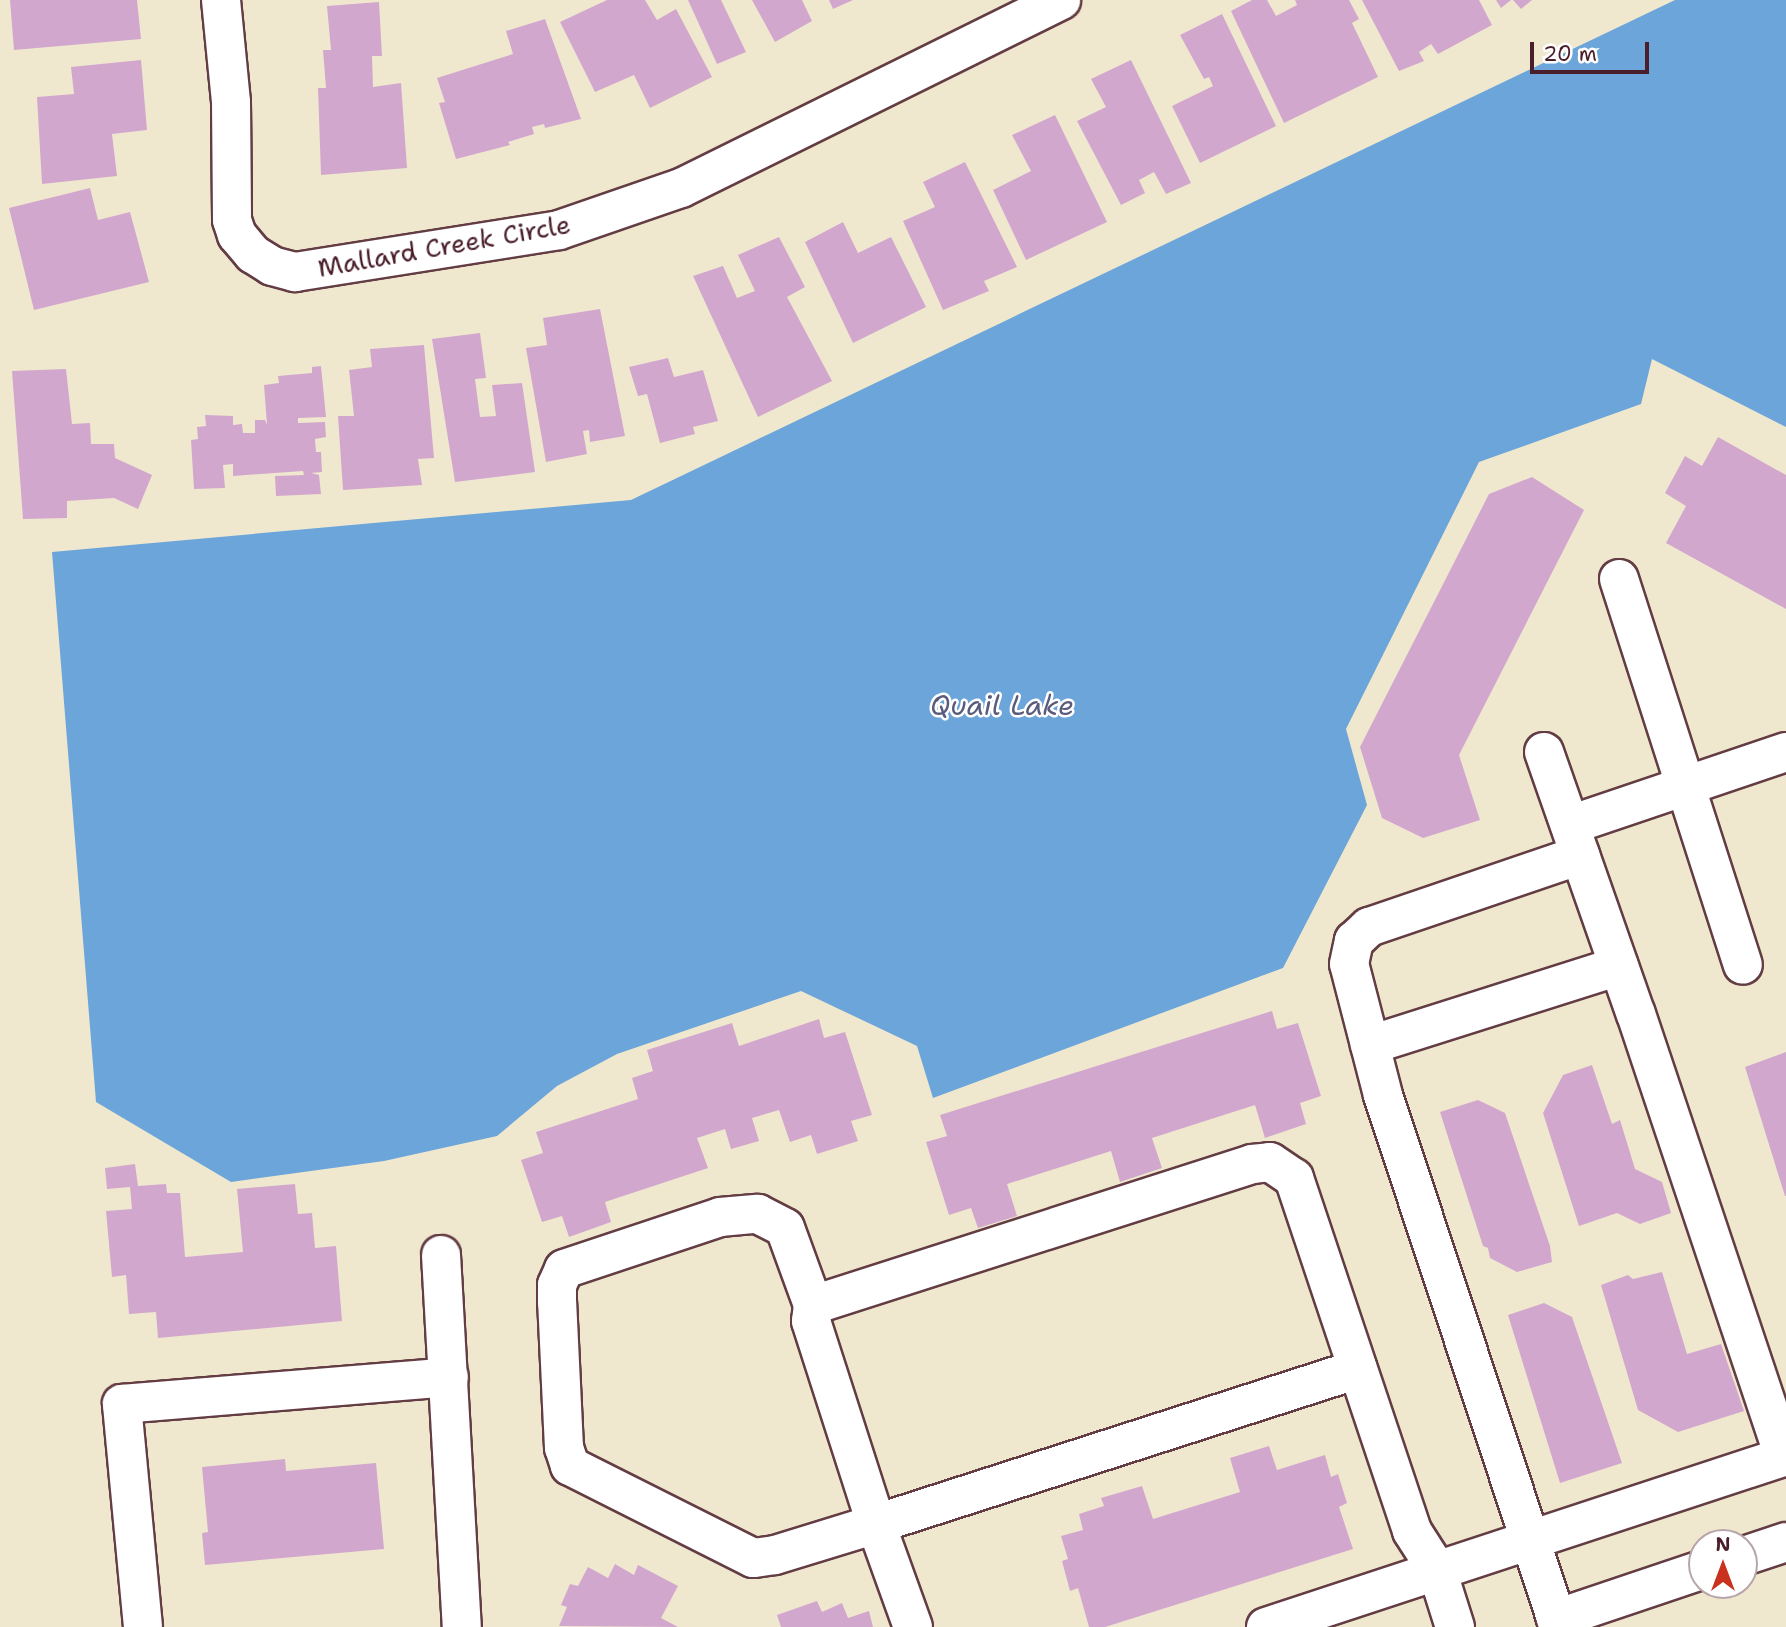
<!DOCTYPE html>
<style>
body{margin:0}
#map{position:relative;width:1786px;height:1627px;overflow:hidden;background:#f0e8ce;font-family:"Shantell Sans",sans-serif}
div>[style]{position:absolute}
.water>*{inset:0;background:#6ba5da}
.building>*{inset:0;background:#d2a7ce}
.roads{filter:drop-shadow(2px 0 #633d43) drop-shadow(-2px 0 #633d43) drop-shadow(0 2px #633d43) drop-shadow(0 -2px #633d43)}
.minor>*{height:38px;margin:-19px;padding:0 19px;transform-origin:19px;border-radius:19px;background:#fff}
span{translate:-50% -50%;white-space:nowrap;text-align:center;line-height:1.15;-webkit-text-stroke:5px #fff;paint-order:stroke}
.street-label{font-size:26px;color:#4a1f2b}
.water-label{font-size:28px;color:#595b7a;font-style:italic}
.north{position:absolute;left:1688px;top:1529px;width:70px;height:70px;box-sizing:border-box;background:#fff;border:2px solid #b7a5aa;border-radius:50%;rotate:0deg;font-size:19px;font-weight:700;line-height:28px;text-align:center;color:#4a1f2b}
.north::after{content:'';display:block;margin:auto;width:24px;height:32px;background:#c8321e;clip-path:polygon(50% 0,100% 100%,50% 72%,0 100%)}
.scale{position:absolute;left:1530px;top:42px;width:119px;height:32px;box-sizing:border-box;border:4px solid #4a1f2b;border-top:0;padding-left:9px;font-size:21px;line-height:24px;white-space:nowrap;color:#4a1f2b;-webkit-text-stroke:5px #fff;paint-order:stroke}
</style>
<div id="map">
<div class="water">
<div style="clip-path:polygon(1675px 0,1786px 0,1786px 427px,1652px 359px,1641px 404px,1479px 462px,1346px 729px,1367px 805px,1283px 968px,933px 1098px,917px 1046px,801px 991px,617px 1054px,557px 1086px,497px 1136px,384px 1161px,231px 1182px,96px 1102px,52px 552px,631px 500px)"></div>
</div>
<div class="building">
<div style="clip-path:polygon(10px 0,137px 0,141px 39px,14px 50px)"></div>
<div style="clip-path:polygon(607px 0,645px 0,657px 20px,676px 9px,712px 77px,650px 108px,634px 75px,595px 92px,560px 22px)"></div>
<div style="clip-path:polygon(688px 0,721px 0,746px 52px,717px 64px)"></div>
<div style="clip-path:polygon(752px 0,802px 0,812px 21px,775px 42px)"></div>
<div style="clip-path:polygon(829px 0,853px 0,833px 9px)"></div>
<div style="clip-path:polygon(1252px 0,1267px 0,1276px 16px,1297px 5px,1295px 0,1349px 0,1359px 19px,1352px 23px,1378px 77px,1284px 123px,1231px 11px)"></div>
<div style="clip-path:polygon(1362px 0,1479px 0,1492px 25px,1438px 54px,1431px 44px,1419px 52px,1424px 61px,1399px 71px)"></div>
<div style="clip-path:polygon(1496px 0,1511px 0,1501px 8px)"></div>
<div style="clip-path:polygon(1513px 0,1532px 0,1521px 9px)"></div>
<div style="clip-path:polygon(379px 2px,382px 56px,372px 56px,373px 87px,401px 83px,407px 168px,321px 175px,318px 88px,326px 88px,323px 50px,331px 50px,327px 6px)"></div>
<div style="clip-path:polygon(1222px 14px,1276px 126px,1200px 163px,1172px 106px,1213px 86px,1209px 77px,1204px 79px,1180px 35px)"></div>
<div style="clip-path:polygon(545px 19px,581px 119px,545px 128px,544px 124px,532px 127px,534px 134px,508px 142px,510px 145px,456px 159px,439px 103px,445px 102px,437px 78px,513px 54px,506px 31px)"></div>
<div style="clip-path:polygon(141px 60px,147px 130px,112px 134px,117px 176px,42px 184px,37px 97px,74px 94px,71px 67px)"></div>
<div style="clip-path:polygon(1131px 60px,1191px 183px,1166px 194px,1154px 172px,1139px 180px,1145px 193px,1121px 205px,1077px 121px,1106px 107px,1091px 79px)"></div>
<div style="clip-path:polygon(1055px 115px,1107px 222px,1026px 260px,993px 190px,1031px 171px,1012px 135px)"></div>
<div style="clip-path:polygon(965px 162px,1017px 267px,984px 281px,989px 291px,943px 310px,903px 221px,935px 207px,923px 182px)"></div>
<div style="clip-path:polygon(90px 188px,98px 220px,130px 212px,149px 282px,34px 310px,9px 208px)"></div>
<div style="clip-path:polygon(843px 222px,858px 253px,891px 237px,926px 307px,853px 343px,805px 242px)"></div>
<div style="clip-path:polygon(779px 237px,805px 287px,787px 297px,832px 381px,758px 417px,693px 276px,723px 266px,737px 298px,755px 291px,738px 255px)"></div>
<div style="clip-path:polygon(600px 309px,625px 436px,590px 442px,589px 430px,583px 431px,587px 454px,546px 462px,526px 348px,547px 345px,543px 318px)"></div>
<div style="clip-path:polygon(480px 333px,486px 378px,475px 379px,480px 417px,496px 416px,492px 385px,522px 383px,535px 472px,455px 482px,432px 339px)"></div>
<div style="clip-path:polygon(424px 345px,434px 458px,418px 459px,422px 485px,343px 490px,338px 416px,354px 416px,349px 370px,372px 367px,370px 349px)"></div>
<div style="clip-path:polygon(668px 358px,674px 377px,703px 370px,718px 421px,693px 427px,695px 434px,660px 443px,647px 394px,638px 396px,629px 367px)"></div>
<div style="clip-path:polygon(321px 366px,326px 417px,298px 418px,298px 423px,325px 422px,326px 437px,315px 439px,316px 452px,321px 452px,322px 472px,311px 473px,319px 475px,321px 494px,276px 496px,275px 476px,304px 475px,303px 471px,233px 476px,233px 464px,223px 465px,225px 488px,194px 489px,191px 440px,198px 439px,197px 427px,206px 426px,205px 415px,233px 416px,233px 425px,242px 424px,243px 433px,255px 433px,255px 420px,265px 420px,267px 425px,264px 385px,279px 383px,278px 376px,312px 373px,312px 367px)"></div>
<div style="clip-path:polygon(66px 369px,72px 424px,90px 423px,91px 444px,114px 444px,115px 458px,152px 475px,138px 509px,114px 498px,67px 501px,67px 518px,23px 519px,12px 371px)"></div>
<div style="clip-path:polygon(1718px 437px,1786px 475px,1786px 609px,1666px 543px,1686px 506px,1665px 493px,1685px 456px,1702px 466px)"></div>
<div style="clip-path:polygon(1532px 477px,1584px 510px,1459px 755px,1480px 820px,1423px 838px,1382px 818px,1360px 747px,1489px 494px)"></div>
<div style="clip-path:polygon(1272px 1011px,1277px 1029px,1298px 1023px,1321px 1096px,1300px 1103px,1306px 1124px,1265px 1138px,1255px 1105px,1152px 1138px,1162px 1168px,1120px 1182px,1111px 1151px,1007px 1184px,1017px 1216px,978px 1228px,971px 1208px,949px 1215px,926px 1142px,947px 1136px,940px 1115px)"></div>
<div style="clip-path:polygon(819px 1019px,824px 1038px,845px 1032px,872px 1115px,851px 1121px,858px 1141px,817px 1154px,811px 1135px,790px 1142px,779px 1110px,752px 1118px,759px 1141px,731px 1149px,725px 1129px,697px 1138px,708px 1168px,605px 1202px,611px 1222px,569px 1237px,562px 1216px,542px 1222px,521px 1160px,543px 1153px,536px 1132px,638px 1099px,632px 1078px,653px 1071px,647px 1050px,732px 1023px,739px 1046px)"></div>
<div style="clip-path:polygon(1786px 1052px,1786px 1196px,1785px 1196px,1745px 1067px)"></div>
<div style="clip-path:polygon(1592px 1065px,1612px 1124px,1620px 1120px,1635px 1169px,1662px 1182px,1671px 1213px,1640px 1224px,1617px 1213px,1579px 1226px,1543px 1113px,1563px 1075px)"></div>
<div style="clip-path:polygon(1478px 1100px,1505px 1113px,1550px 1246px,1552px 1262px,1517px 1272px,1490px 1258px,1488px 1248px,1483px 1246px,1440px 1112px)"></div>
<div style="clip-path:polygon(135px 1164px,138px 1186px,166px 1184px,167px 1193px,180px 1193px,185px 1257px,243px 1252px,237px 1189px,295px 1184px,298px 1214px,312px 1213px,315px 1248px,336px 1246px,342px 1321px,158px 1338px,156px 1312px,129px 1314px,126px 1275px,112px 1277px,106px 1211px,132px 1209px,130px 1187px,107px 1189px,105px 1168px)"></div>
<div style="clip-path:polygon(1662px 1272px,1687px 1354px,1721px 1344px,1744px 1411px,1678px 1432px,1638px 1410px,1601px 1285px,1628px 1275px,1633px 1279px)"></div>
<div style="clip-path:polygon(1544px 1303px,1572px 1317px,1622px 1463px,1560px 1483px,1508px 1315px)"></div>
<div style="clip-path:polygon(1269px 1446px,1277px 1470px,1325px 1455px,1331px 1477px,1338px 1474px,1347px 1503px,1339px 1507px,1353px 1549px,1105px 1627px,1089px 1627px,1078px 1588px,1070px 1591px,1062px 1561px,1068px 1559px,1061px 1536px,1083px 1530px,1079px 1514px,1104px 1506px,1101px 1498px,1142px 1486px,1153px 1519px,1240px 1492px,1230px 1458px)"></div>
<div style="clip-path:polygon(285px 1459px,286px 1471px,376px 1463px,384px 1549px,205px 1565px,202px 1533px,208px 1532px,202px 1467px)"></div>
<div style="clip-path:polygon(615px 1564px,634px 1575px,638px 1565px,678px 1586px,661px 1618px,678px 1627px,559px 1626px,567px 1607px,561px 1605px,570px 1584px,578px 1586px,588px 1567px,608px 1578px)"></div>
<div style="clip-path:polygon(817px 1601px,822px 1612px,842px 1603px,848px 1618px,869px 1611px,873px 1627px,781px 1627px,777px 1615px)"></div>
</div>
<div class="roads">
<div class="minor">
<div style="left:221px;top:0;width:102px;rotate:84.4deg"></div>
<div style="left:231px;top:102px;width:118px;rotate:89.5deg"></div>
<div style="left:232px;top:220px;width:16px;rotate:72deg"></div>
<div style="left:237px;top:235px;width:25px;rotate:50deg"></div>
<div style="left:253px;top:254px;width:22px;rotate:32deg"></div>
<div style="left:272px;top:266px;width:24px;rotate:15deg"></div>
<div style="left:295px;top:272px;width:267px;rotate:-9deg"></div>
<div style="left:559px;top:230px;width:129px;rotate:-19deg"></div>
<div style="left:681px;top:188px;width:424px;rotate:-26.3deg"></div>
<div style="left:1619px;top:579px;width:405px;rotate:72.2deg"></div>
<div style="left:1544px;top:752px;width:278px;rotate:70.7deg"></div>
<div style="left:1636px;top:1014px;width:467px;rotate:71.5deg"></div>
<div style="left:1570px;top:825px;width:228px;rotate:-18.7deg"></div>
<div style="left:1370px;top:1045px;width:261px;rotate:-17.6deg"></div>
<div style="left:441px;top:1255px;width:373px;rotate:86.8deg"></div>
<div style="left:813px;top:1305px;width:16px;rotate:97deg"></div>
<div style="left:811px;top:1321px;width:213px;rotate:72.2deg"></div>
<div style="left:876px;top:1524px;width:506px;rotate:-17.83deg"></div>
<div style="left:1744px;top:1556px;width:44px;rotate:-18.4deg"></div>
<div style="left:1556px;top:1619px;width:154px;rotate:-18.6deg"></div>
<div style="left:143px;top:1627px;width:224px;rotate:-95.4deg"></div>
<div style="left:122px;top:1404px;width:328px;rotate:-4.7deg"></div>
<div style="left:913px;top:1627px;width:109px;rotate:-109.8deg"></div>
<div style="left:876px;top:1524px;width:106px;rotate:162.9deg"></div>
<div style="left:775px;top:1555px;width:22px;rotate:172deg"></div>
<div style="left:753px;top:1558px;width:205px;rotate:-153.3deg"></div>
<div style="left:570px;top:1466px;width:19px;rotate:-108deg"></div>
<div style="left:564px;top:1448px;width:146px;rotate:-92.7deg"></div>
<div style="left:557px;top:1302px;width:17px;rotate:-90deg"></div>
<div style="left:557px;top:1285px;width:17px;rotate:-66deg"></div>
<div style="left:564px;top:1269px;width:164px;rotate:-18.4deg"></div>
<div style="left:720px;top:1217px;width:38px;rotate:-5deg"></div>
<div style="left:758px;top:1214px;width:30px;rotate:27deg"></div>
<div style="left:785px;top:1228px;width:82px;rotate:70deg"></div>
<div style="left:813px;top:1305px;width:461px;rotate:-17.8deg"></div>
<div style="left:1252px;top:1164px;width:18px;rotate:-6deg"></div>
<div style="left:1270px;top:1162px;width:29px;rotate:34deg"></div>
<div style="left:1294px;top:1178px;width:372px;rotate:71.5deg"></div>
<div style="left:1412px;top:1531px;width:46px;rotate:57.3deg"></div>
<div style="left:1437px;top:1570px;width:60px;rotate:72.5deg"></div>
<div style="left:1266px;top:1627px;width:547px;rotate:-18.2deg"></div>
<div style="left:1559px;top:1627px;width:560px;rotate:-108.31deg"></div>
<div style="left:1383px;top:1095px;width:135px;rotate:-104.5deg"></div>
<div style="left:1349px;top:964px;width:24px;rotate:-78deg"></div>
<div style="left:1354px;top:941px;width:21px;rotate:-43deg"></div>
<div style="left:1369px;top:927px;width:223px;rotate:-18.8deg"></div>
</div>
</div>
<div class="street-label">
<span style="left:444px;top:246px;rotate:-10deg">Mallard Creek Circle</span>
</div>
<div class="water-label">
<span style="left:1002px;top:705px">Quail Lake</span>
</div>
<div class="north">N</div>
<div class="scale">20 m</div>
</div>
